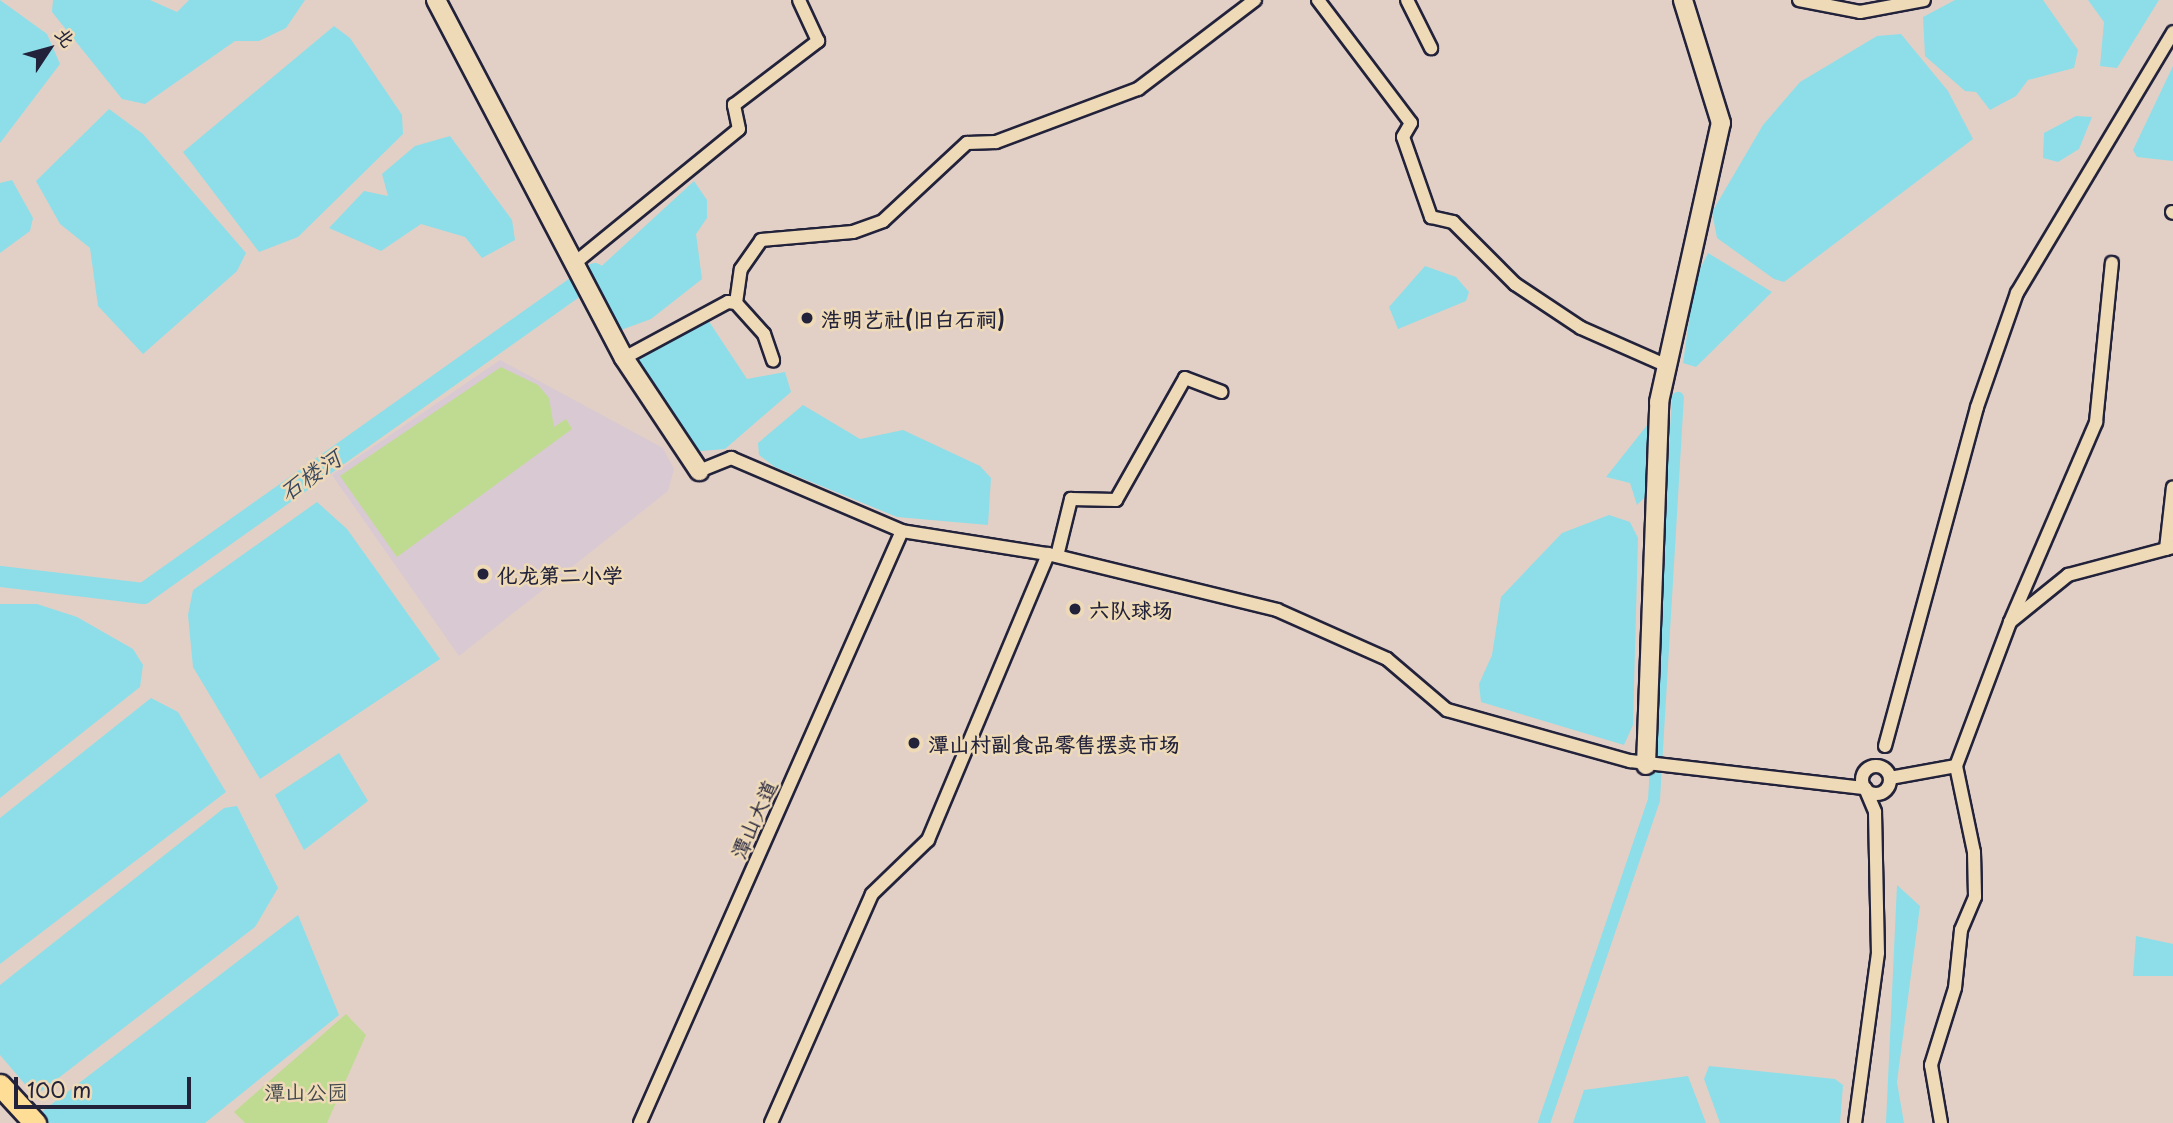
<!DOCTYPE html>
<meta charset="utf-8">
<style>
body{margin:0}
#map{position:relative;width:2173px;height:1123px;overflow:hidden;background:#e2d0c7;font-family:"Playpen Sans","LXGW WenKai TC",sans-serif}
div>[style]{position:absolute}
.built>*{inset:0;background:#d8c9d2}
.green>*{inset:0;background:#bfdb92}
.water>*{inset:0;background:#8ddee8}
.canal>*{height:12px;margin:-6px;padding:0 6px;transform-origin:6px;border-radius:6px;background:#8ddee8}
.river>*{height:21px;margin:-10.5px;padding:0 10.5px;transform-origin:10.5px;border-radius:10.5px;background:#8ddee8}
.roads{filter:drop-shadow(2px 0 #22223b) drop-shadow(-2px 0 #22223b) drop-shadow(0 2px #22223b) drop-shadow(0 -2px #22223b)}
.street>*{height:12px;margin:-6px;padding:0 6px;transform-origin:6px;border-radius:6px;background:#efdab8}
.street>.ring{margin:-6px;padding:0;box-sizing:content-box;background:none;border:12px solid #efdab8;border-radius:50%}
.secondary>*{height:18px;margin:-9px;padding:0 9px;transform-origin:9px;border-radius:9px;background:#efdab8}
.primary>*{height:21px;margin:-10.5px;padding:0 10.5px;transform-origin:10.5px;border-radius:10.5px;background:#fedd96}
.dots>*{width:19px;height:19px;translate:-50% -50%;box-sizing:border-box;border:4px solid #efdab8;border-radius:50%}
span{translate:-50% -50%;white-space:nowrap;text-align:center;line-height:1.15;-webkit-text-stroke:5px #efdab8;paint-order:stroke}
.poi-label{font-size:21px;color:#22223b;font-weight:700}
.left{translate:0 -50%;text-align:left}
.street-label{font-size:21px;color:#22223b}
.park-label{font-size:21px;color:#41474c}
.water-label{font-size:23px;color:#37485e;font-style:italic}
.north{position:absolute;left:14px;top:14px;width:70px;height:70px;-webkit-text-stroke:5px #efdab8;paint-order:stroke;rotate:54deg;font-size:19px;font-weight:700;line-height:28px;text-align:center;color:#22223b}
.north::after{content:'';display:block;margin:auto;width:24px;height:32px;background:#22223b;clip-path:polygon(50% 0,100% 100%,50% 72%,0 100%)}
.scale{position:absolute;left:14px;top:1077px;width:177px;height:32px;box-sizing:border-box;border:4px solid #22223b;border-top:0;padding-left:9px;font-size:21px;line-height:24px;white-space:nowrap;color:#22223b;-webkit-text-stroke:5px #efdab8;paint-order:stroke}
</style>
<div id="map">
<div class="built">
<div style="clip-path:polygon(500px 360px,663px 448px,674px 469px,668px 491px,459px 656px,332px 475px)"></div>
</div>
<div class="green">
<div style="clip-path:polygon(501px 367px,538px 385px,549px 398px,554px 427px,566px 419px,572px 429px,397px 557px,340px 476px)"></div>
<div style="clip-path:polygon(346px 1014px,366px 1035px,327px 1123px,245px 1123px,234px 1112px)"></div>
</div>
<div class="water">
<div style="clip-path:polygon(0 0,47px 34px,60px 64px,0 143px)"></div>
<div style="clip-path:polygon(53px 0,150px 0,177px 12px,189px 0,305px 0,286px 28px,259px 41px,235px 41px,145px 104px,122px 99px,52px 12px)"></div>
<div style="clip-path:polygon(1955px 0,2043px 0,2078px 50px,2074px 68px,2028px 80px,2016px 96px,1990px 110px,1976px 92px,1965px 91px,1925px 56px,1923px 17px)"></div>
<div style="clip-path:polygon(2088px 0,2159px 0,2117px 68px,2100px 66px,2104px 22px)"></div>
<div style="clip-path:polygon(334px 26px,350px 38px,402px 115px,403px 134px,298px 237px,259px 252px,183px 152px)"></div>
<div style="clip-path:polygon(1901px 34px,1948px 91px,1973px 139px,1784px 282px,1774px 279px,1717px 238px,1712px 212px,1763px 125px,1800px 82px,1877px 36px)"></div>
<div style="clip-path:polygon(2173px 66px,2173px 161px,2137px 157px,2133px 150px)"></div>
<div style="clip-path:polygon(109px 109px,143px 134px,246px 253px,237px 271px,143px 354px,98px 306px,90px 248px,60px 224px,36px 181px)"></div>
<div style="clip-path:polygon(2076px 116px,2092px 117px,2079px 149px,2058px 162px,2043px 158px,2044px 133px)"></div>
<div style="clip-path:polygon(450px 136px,512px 220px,515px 240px,482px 258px,465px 237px,421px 224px,381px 251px,329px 228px,364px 191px,388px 196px,382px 174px,415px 146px)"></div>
<div style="clip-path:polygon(12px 180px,33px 218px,30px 231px,0 253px,0 183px)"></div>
<div style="clip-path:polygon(694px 181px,707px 200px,707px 218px,696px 234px,702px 279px,651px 319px,621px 330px,597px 292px,594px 273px)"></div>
<div style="clip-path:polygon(1708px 253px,1772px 292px,1696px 367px,1683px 363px,1695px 279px)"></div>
<div style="clip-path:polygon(1425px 266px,1456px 277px,1469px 292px,1466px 301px,1398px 329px,1389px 307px)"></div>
<div style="clip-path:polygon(708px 320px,747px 379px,785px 372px,791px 392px,725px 449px,689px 452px,633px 363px)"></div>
<div style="clip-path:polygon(803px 405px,860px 439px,903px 430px,980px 466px,991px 478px,988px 525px,897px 517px,775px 467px,759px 455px,758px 443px)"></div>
<div style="clip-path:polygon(1648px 424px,1648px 494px,1637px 505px,1630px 483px,1606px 477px)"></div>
<div style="clip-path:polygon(317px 502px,347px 529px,440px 659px,260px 779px,193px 667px,188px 615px,193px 590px)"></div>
<div style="clip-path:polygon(1609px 515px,1630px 522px,1638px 538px,1633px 725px,1624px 745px,1481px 702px,1479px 684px,1492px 655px,1501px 597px,1562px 533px)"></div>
<div style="clip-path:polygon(0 604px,37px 604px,77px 617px,133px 649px,143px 665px,140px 687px,0 798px)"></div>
<div style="clip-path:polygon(151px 698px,178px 712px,226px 792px,0 964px,0 818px)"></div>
<div style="clip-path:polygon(339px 753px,368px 801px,304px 850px,275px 795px)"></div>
<div style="clip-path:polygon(237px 806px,278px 888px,255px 927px,35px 1096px,0 1055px,0 985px,224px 808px)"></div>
<div style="clip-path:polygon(1897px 885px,1920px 906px,1897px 1082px,1904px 1123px,1886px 1123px)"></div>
<div style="clip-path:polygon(298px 915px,339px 1015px,205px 1123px,49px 1123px,40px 1113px)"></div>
<div style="clip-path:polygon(2136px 936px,2173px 944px,2173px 976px,2133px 976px)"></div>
<div style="clip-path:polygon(1709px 1066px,1835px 1079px,1843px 1085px,1840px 1123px,1720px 1123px,1704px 1079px)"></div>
<div style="clip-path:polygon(1688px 1076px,1706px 1123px,1573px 1123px,1584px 1090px)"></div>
</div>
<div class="canal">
<div style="left:1544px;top:1123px;width:341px;rotate:-71.2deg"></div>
<div style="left:1654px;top:800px;width:403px;rotate:-86.6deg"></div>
</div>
<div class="river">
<div style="left:0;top:576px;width:144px;rotate:6.8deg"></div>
<div style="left:143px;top:593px;width:553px;rotate:-35.36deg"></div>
</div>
<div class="roads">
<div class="street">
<div style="left:1318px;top:0;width:154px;rotate:52.9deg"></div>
<div style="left:1411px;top:123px;width:16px;rotate:120deg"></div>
<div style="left:1403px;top:137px;width:85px;rotate:70.7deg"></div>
<div style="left:1431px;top:217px;width:23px;rotate:13deg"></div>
<div style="left:1453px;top:222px;width:88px;rotate:45deg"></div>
<div style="left:1515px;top:284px;width:79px;rotate:33.7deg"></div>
<div style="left:1581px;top:328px;width:94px;rotate:23.8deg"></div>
<div style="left:1407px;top:0;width:54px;rotate:63.4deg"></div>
<div style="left:1799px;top:0;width:62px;rotate:11.1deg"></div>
<div style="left:1860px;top:12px;width:65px;rotate:-10.6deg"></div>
<div style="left:2172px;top:212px;width:1px;rotate:45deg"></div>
<div style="left:576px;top:262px;width:210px;rotate:-39.2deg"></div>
<div style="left:739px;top:129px;width:25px;rotate:-102deg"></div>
<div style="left:734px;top:105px;width:106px;rotate:-37.3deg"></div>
<div style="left:818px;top:41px;width:45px;rotate:-114.9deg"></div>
<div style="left:736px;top:303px;width:34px;rotate:-82deg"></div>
<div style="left:741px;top:269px;width:35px;rotate:-55deg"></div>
<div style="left:761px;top:240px;width:92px;rotate:-5deg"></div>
<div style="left:853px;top:232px;width:32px;rotate:-20deg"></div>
<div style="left:883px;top:221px;width:115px;rotate:-42.9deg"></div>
<div style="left:967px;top:143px;width:29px;rotate:-2deg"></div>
<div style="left:996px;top:142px;width:152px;rotate:-20.5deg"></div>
<div style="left:1138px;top:89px;width:147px;rotate:-37.3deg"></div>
<div style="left:624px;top:358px;width:118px;rotate:-28.3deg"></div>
<div style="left:728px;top:302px;width:8px;rotate:7deg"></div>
<div style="left:736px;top:303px;width:42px;rotate:47.9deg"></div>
<div style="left:764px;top:334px;width:28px;rotate:71deg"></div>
<div style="left:699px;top:471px;width:35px;rotate:-22deg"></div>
<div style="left:731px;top:458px;width:186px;rotate:23.1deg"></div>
<div style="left:902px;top:531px;width:148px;rotate:9deg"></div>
<div style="left:1048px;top:554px;width:236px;rotate:13.7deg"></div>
<div style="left:1277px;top:610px;width:120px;rotate:24deg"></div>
<div style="left:1387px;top:659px;width:79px;rotate:40.4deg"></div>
<div style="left:1447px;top:710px;width:190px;rotate:15.6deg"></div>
<div style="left:1630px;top:761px;width:237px;rotate:6.6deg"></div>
<div style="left:1865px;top:788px;width:26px;rotate:67deg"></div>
<div style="left:1875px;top:812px;width:141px;rotate:88.8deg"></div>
<div style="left:1878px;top:953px;width:172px;rotate:97.7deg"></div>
<div style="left:2166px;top:549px;width:62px;rotate:-83.6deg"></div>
<div style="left:1057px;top:556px;width:59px;rotate:-76.2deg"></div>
<div style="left:1071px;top:499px;width:45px;rotate:1.3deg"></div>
<div style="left:1116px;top:500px;width:140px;rotate:-60.5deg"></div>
<div style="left:1185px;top:378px;width:39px;rotate:21deg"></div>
<div style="left:2010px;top:622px;width:218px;rotate:-66.7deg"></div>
<div style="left:2096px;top:422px;width:160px;rotate:-84.3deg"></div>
<div style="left:1885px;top:746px;width:351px;rotate:-74.8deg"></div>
<div style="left:1977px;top:407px;width:121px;rotate:-70.7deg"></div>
<div style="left:2017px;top:293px;width:304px;rotate:-59.1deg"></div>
<div style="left:1956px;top:766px;width:154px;rotate:-69.4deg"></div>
<div style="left:2010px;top:622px;width:75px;rotate:-39deg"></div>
<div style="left:2068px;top:575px;width:109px;rotate:-14.9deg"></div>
<div class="ring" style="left:1862px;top:766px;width:16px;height:16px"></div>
<div style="left:1890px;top:778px;width:67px;rotate:-10.3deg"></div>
<div style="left:1956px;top:766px;width:88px;rotate:78.2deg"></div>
<div style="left:1974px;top:852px;width:45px;rotate:88.7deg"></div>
<div style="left:1975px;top:897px;width:36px;rotate:113deg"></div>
<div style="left:1961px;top:930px;width:58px;rotate:95.9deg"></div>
<div style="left:1955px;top:988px;width:81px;rotate:107.3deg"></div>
<div style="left:1931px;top:1065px;width:59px;rotate:80.2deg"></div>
<div style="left:640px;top:1123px;width:647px;rotate:-66.13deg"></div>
<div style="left:771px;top:1123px;width:250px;rotate:-66.2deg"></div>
<div style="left:872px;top:894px;width:78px;rotate:-44deg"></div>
<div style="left:928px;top:840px;width:310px;rotate:-67.2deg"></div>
</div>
<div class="secondary">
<div style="left:436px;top:0;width:404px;rotate:62.3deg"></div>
<div style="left:624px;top:358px;width:136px;rotate:56.4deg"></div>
<div style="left:1646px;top:765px;width:363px;rotate:-87.9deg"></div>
<div style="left:1659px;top:402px;width:286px;rotate:-77.5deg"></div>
<div style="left:1721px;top:123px;width:129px;rotate:-107.2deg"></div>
</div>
<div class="primary">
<div style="left:0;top:1085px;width:52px;rotate:47.4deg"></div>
</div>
</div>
<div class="dots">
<div style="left:807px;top:318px;background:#22223b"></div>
<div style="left:483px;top:574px;background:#22223b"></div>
<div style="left:1075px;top:609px;background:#22223b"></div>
<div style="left:914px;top:743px;background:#22223b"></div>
</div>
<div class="poi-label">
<span class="left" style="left:821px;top:318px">浩明艺社(旧白石祠)</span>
<span class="left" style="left:497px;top:574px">化龙第二小学</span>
<span class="left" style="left:1089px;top:609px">六队球场</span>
<span class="left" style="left:928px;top:743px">潭山村副食品零售摆卖市场</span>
</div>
<div class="street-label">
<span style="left:753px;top:819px;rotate:-66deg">潭山大道</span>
</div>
<div class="park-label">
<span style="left:306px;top:1091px">潭山公园</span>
</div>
<div class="water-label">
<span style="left:310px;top:475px;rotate:-35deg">石楼河</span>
</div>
<div class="north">北</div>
<div class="scale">100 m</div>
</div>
